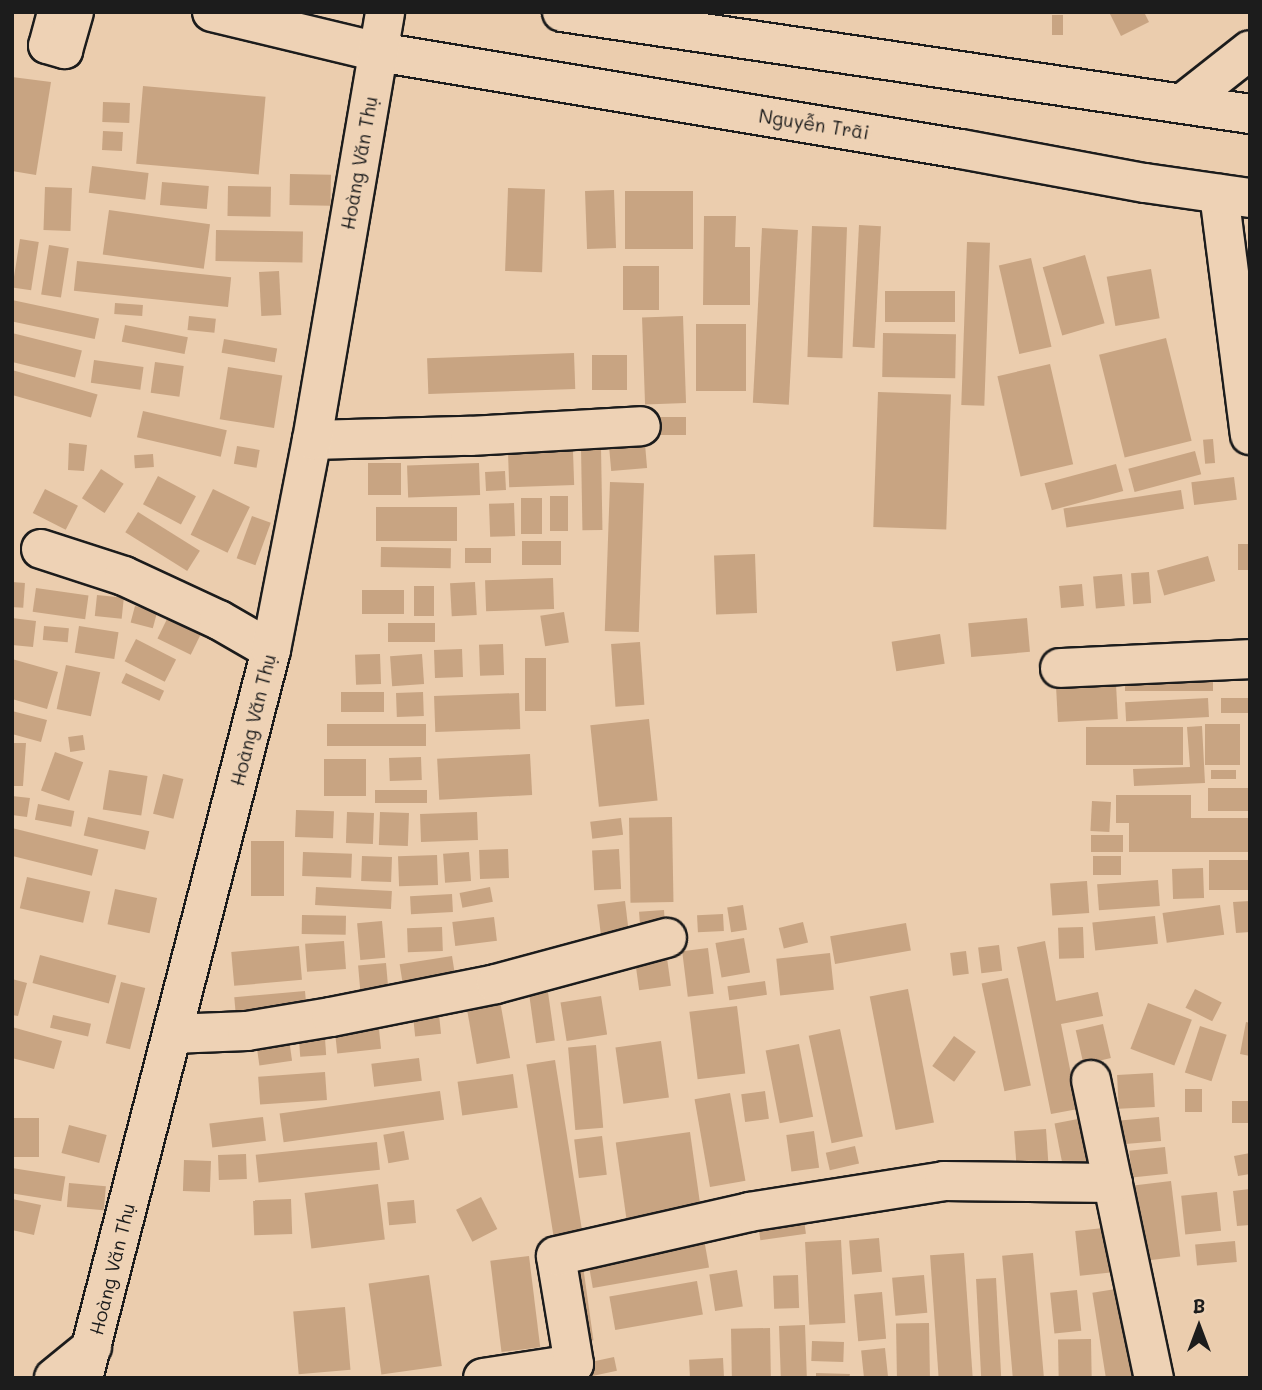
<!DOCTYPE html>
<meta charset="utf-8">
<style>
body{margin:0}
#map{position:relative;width:1262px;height:1390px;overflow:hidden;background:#ebcdae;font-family:Mali,sans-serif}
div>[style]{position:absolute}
.building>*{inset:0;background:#c8a482;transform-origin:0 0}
.roads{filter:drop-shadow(2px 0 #1c1c1c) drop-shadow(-2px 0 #1c1c1c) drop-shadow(0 2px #1c1c1c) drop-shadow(0 -2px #1c1c1c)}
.pedestrian>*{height:35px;margin:-17.5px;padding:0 17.5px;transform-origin:17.5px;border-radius:17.5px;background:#eed2b5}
.minor>*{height:38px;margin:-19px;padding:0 19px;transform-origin:19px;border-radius:19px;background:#eed2b5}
.secondary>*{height:38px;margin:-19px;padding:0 19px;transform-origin:19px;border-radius:19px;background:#eed2b5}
span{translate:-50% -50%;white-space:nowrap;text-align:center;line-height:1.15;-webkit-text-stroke:7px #eed2b5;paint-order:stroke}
.street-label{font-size:19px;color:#1c1c1c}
.frame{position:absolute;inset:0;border:14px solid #1c1c1c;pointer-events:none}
.north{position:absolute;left:1164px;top:1292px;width:70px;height:70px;-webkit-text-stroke:5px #eed2b5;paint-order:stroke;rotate:0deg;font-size:19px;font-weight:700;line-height:28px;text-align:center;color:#1c1c1c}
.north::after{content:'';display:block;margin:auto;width:24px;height:32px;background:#1c1c1c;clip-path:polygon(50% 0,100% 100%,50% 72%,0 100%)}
</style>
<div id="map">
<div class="building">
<div style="clip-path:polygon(1109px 12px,1144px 12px,1149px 22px,1121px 36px)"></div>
<div style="left:1052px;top:15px;width:11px;height:20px"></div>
<div style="clip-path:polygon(12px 77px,51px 82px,36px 175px,12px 171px)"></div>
<div style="left:143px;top:86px;width:123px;height:78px;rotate:5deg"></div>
<div style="left:103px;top:102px;width:27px;height:20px;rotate:2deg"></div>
<div style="left:103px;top:131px;width:20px;height:19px;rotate:3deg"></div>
<div style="left:92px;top:166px;width:57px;height:27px;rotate:7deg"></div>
<div style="left:290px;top:174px;width:41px;height:31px;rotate:1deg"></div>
<div style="left:162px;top:182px;width:47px;height:23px;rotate:5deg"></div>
<div style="left:228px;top:186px;width:43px;height:30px;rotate:1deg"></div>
<div style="left:45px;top:187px;width:27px;height:43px;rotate:2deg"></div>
<div style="left:508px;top:188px;width:37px;height:83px;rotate:2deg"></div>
<div style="left:614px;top:190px;width:58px;height:29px;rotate:88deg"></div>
<div style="left:625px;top:191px;width:68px;height:58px"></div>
<div style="left:109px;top:210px;width:102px;height:45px;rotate:8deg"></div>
<div style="clip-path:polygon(704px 216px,736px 216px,735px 247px,750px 247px,750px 305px,703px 305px)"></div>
<div style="left:859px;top:225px;width:22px;height:122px;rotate:3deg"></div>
<div style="left:812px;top:226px;width:35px;height:131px;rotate:2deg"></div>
<div style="left:762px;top:228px;width:36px;height:175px;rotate:3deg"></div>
<div style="left:216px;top:230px;width:87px;height:31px;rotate:1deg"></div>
<div style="left:20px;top:239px;width:19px;height:49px;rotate:9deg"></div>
<div style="left:967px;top:242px;width:23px;height:163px;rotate:2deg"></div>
<div style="left:49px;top:245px;width:20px;height:50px;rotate:9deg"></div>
<div style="left:1085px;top:255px;width:71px;height:44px;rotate:74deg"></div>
<div style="left:1031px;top:258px;width:91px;height:33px;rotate:77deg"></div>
<div style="left:77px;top:261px;width:155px;height:30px;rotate:6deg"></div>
<div style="left:623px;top:266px;width:36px;height:44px"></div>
<div style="left:1151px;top:269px;width:50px;height:45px;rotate:80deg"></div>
<div style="left:279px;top:271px;width:44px;height:20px;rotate:87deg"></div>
<div style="left:885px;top:291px;width:70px;height:31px"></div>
<div style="left:12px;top:300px;width:89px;height:21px;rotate:12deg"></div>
<div style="left:115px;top:303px;width:28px;height:11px;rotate:4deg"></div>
<div style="left:189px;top:316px;width:27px;height:14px;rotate:6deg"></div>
<div style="left:683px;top:316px;width:87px;height:41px;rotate:88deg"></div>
<div style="left:696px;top:324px;width:50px;height:67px"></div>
<div style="left:125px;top:325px;width:64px;height:17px;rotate:11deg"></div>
<div style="left:12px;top:333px;width:72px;height:28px;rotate:14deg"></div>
<div style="left:883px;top:333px;width:73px;height:44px;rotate:1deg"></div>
<div style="left:1166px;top:338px;width:106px;height:69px;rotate:76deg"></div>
<div style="left:224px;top:339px;width:54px;height:14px;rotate:10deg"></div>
<div style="left:574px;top:353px;width:36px;height:147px;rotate:88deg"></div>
<div style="left:592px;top:355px;width:35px;height:35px"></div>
<div style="left:94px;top:360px;width:50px;height:23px;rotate:8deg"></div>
<div style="left:155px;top:362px;width:29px;height:31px;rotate:8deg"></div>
<div style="left:1050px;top:364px;width:103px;height:54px;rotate:77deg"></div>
<div style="left:228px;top:367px;width:55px;height:53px;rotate:9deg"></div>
<div style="left:12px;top:370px;width:89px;height:24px;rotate:16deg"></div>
<div style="left:878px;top:392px;width:73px;height:135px;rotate:2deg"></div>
<div style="left:143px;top:411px;width:86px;height:27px;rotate:13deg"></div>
<div style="left:650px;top:417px;width:36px;height:18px"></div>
<div style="left:1213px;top:439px;width:24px;height:10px;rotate:85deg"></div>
<div style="clip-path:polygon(69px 443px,87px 445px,84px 471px,68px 470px)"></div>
<div style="left:645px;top:444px;width:24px;height:36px;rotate:85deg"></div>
<div style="left:237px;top:446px;width:23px;height:18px;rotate:10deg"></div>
<div style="left:601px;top:447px;width:83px;height:20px;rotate:89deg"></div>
<div style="left:573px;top:451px;width:34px;height:65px;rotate:88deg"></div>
<div style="left:1195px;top:451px;width:24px;height:69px;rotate:75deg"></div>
<div style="left:153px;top:454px;width:13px;height:19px;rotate:86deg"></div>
<div style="left:368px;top:463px;width:33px;height:32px"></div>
<div style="left:479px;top:463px;width:32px;height:72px;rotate:88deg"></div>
<div style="left:1116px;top:464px;width:28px;height:74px;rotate:75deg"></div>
<div style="left:101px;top:469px;width:27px;height:35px;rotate:33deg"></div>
<div style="left:505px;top:471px;width:19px;height:20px;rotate:87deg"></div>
<div style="left:158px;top:476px;width:43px;height:32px;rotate:28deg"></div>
<div style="left:1234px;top:477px;width:23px;height:43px;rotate:83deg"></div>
<div style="left:610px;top:482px;width:34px;height:149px;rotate:2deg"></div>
<div style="left:45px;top:489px;width:37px;height:27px;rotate:27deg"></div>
<div style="left:213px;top:489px;width:41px;height:51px;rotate:26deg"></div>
<div style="left:1181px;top:490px;width:19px;height:119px;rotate:81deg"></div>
<div style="left:550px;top:496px;width:18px;height:35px"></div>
<div style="left:521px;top:498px;width:21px;height:36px"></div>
<div style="left:514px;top:503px;width:33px;height:25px;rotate:88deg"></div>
<div style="left:457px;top:507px;width:34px;height:81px;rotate:90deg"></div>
<div style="left:138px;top:512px;width:73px;height:24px;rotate:32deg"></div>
<div style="left:252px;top:516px;width:20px;height:45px;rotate:20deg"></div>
<div style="left:561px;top:541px;width:24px;height:39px;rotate:90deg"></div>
<div style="left:1238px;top:544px;width:12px;height:26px"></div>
<div style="left:381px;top:547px;width:70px;height:20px;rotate:1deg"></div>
<div style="left:465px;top:548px;width:26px;height:15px"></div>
<div style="left:755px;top:554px;width:59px;height:41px;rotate:88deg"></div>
<div style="left:1208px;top:556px;width:26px;height:53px;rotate:74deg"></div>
<div style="left:1149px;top:572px;width:31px;height:18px;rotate:86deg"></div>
<div style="left:1122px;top:574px;width:32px;height:29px;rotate:85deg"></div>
<div style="left:553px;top:578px;width:31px;height:68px;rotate:88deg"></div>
<div style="left:12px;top:582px;width:13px;height:25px;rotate:4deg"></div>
<div style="left:475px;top:582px;width:33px;height:25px;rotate:87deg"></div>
<div style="left:1082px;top:584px;width:22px;height:23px;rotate:85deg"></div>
<div style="left:414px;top:586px;width:20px;height:30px"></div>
<div style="left:36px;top:588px;width:53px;height:24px;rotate:8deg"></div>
<div style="left:362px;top:590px;width:42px;height:24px"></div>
<div style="left:97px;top:595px;width:27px;height:21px;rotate:6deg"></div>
<div style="left:135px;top:606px;width:23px;height:17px;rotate:15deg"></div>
<div style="left:564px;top:612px;width:31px;height:24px;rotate:81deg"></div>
<div style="left:168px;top:617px;width:37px;height:24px;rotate:26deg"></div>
<div style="clip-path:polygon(12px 618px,36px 621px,33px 647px,12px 645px)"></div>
<div style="left:1027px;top:618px;width:34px;height:59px;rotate:85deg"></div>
<div style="left:435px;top:623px;width:19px;height:47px;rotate:90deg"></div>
<div style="left:44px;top:626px;width:25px;height:14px;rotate:5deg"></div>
<div style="left:79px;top:626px;width:40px;height:27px;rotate:9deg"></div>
<div style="left:940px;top:634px;width:30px;height:49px;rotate:81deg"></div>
<div style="left:136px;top:639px;width:45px;height:25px;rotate:27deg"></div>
<div style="left:640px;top:642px;width:63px;height:29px;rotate:86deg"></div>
<div style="left:503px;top:644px;width:31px;height:24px;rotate:88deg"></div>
<div style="left:462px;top:649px;width:28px;height:28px;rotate:88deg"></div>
<div style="left:380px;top:654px;width:30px;height:25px;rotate:88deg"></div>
<div style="left:422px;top:654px;width:30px;height:32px;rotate:86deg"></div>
<div style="left:525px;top:658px;width:21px;height:53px"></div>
<div style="clip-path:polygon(12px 659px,58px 672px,47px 709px,12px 699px)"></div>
<div style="left:66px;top:665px;width:35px;height:45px;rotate:12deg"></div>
<div style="left:126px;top:673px;width:42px;height:11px;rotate:25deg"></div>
<div style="left:1213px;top:677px;width:14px;height:88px;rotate:90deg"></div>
<div style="left:1116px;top:684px;width:35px;height:60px;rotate:87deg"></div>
<div style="left:341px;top:692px;width:43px;height:20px"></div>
<div style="left:423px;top:692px;width:24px;height:27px;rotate:88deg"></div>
<div style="left:519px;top:693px;width:36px;height:85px;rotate:88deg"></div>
<div style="left:1208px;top:698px;width:19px;height:83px;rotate:87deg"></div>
<div style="left:1250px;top:698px;width:15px;height:29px;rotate:90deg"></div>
<div style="clip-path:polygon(12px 711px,47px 720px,41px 742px,12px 734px)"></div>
<div style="left:649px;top:719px;width:82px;height:59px;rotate:84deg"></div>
<div style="left:426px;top:724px;width:22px;height:99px;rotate:90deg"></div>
<div style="left:1205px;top:724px;width:35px;height:41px"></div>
<div style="clip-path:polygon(1202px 726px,1205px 783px,1134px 786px,1133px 769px,1190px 767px,1187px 727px)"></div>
<div style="left:1183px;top:727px;width:38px;height:97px;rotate:90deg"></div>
<div style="left:83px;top:735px;width:15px;height:15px;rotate:82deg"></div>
<div style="clip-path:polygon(12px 743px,26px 743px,23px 786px,12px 786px)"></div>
<div style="left:55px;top:752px;width:30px;height:41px;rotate:20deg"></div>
<div style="left:530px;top:754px;width:41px;height:93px;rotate:87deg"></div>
<div style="left:421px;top:757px;width:23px;height:32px;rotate:88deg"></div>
<div style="left:324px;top:759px;width:42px;height:37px"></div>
<div style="left:109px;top:770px;width:39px;height:40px;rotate:9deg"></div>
<div style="left:1236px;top:770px;width:9px;height:25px;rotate:90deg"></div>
<div style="left:163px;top:774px;width:21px;height:41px;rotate:14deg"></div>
<div style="left:1250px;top:788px;width:23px;height:42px;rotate:90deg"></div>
<div style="left:375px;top:790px;width:52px;height:13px"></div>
<div style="left:1191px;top:795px;width:28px;height:75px;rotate:90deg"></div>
<div style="clip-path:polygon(12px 796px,30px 798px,27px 817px,12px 815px)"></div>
<div style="left:1092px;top:801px;width:19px;height:30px;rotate:3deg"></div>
<div style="left:38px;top:804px;width:37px;height:16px;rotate:11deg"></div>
<div style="left:296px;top:810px;width:38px;height:27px;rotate:2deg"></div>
<div style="left:347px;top:812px;width:27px;height:31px;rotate:2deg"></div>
<div style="left:380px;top:812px;width:29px;height:33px;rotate:2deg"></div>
<div style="left:477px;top:812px;width:28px;height:57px;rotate:88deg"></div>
<div style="left:88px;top:817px;width:63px;height:19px;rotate:13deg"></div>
<div style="left:672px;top:817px;width:85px;height:43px;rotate:89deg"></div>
<div style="left:621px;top:818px;width:17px;height:31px;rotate:83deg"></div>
<div style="left:1250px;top:818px;width:34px;height:121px;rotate:90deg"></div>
<div style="left:12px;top:828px;width:89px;height:27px;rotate:14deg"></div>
<div style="left:1091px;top:835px;width:32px;height:17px"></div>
<div style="left:251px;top:841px;width:33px;height:55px"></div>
<div style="left:508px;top:849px;width:29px;height:29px;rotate:88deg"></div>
<div style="left:619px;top:849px;width:40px;height:27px;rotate:87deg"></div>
<div style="left:303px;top:852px;width:49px;height:24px;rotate:2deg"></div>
<div style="left:469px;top:852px;width:29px;height:26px;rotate:86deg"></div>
<div style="left:437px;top:855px;width:30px;height:39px;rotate:88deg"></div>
<div style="left:362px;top:856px;width:30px;height:25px;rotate:2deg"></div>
<div style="left:1121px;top:856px;width:19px;height:28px;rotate:90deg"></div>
<div style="left:1250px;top:860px;width:30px;height:41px;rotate:90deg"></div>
<div style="left:1203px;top:868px;width:30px;height:31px;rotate:88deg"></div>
<div style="left:27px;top:877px;width:65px;height:32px;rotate:13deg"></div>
<div style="left:1158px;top:880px;width:26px;height:61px;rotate:86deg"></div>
<div style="left:1087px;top:881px;width:32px;height:37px;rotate:86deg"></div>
<div style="left:316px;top:887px;width:76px;height:18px;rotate:3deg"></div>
<div style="left:490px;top:887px;width:15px;height:31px;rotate:79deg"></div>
<div style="left:115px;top:889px;width:43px;height:36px;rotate:12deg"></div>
<div style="left:452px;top:894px;width:18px;height:42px;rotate:87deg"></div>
<div style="left:625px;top:901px;width:33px;height:28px;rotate:83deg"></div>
<div style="clip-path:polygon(1250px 901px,1250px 932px,1236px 933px,1233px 902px)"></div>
<div style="left:743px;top:905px;width:25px;height:16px;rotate:81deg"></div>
<div style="left:1220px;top:905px;width:30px;height:58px;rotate:82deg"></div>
<div style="left:664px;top:910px;width:15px;height:25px;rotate:86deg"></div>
<div style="left:723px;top:914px;width:17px;height:26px;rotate:87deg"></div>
<div style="left:302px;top:915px;width:44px;height:19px;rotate:1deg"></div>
<div style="left:1155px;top:916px;width:28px;height:63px;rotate:84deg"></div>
<div style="left:494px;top:917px;width:24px;height:42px;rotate:83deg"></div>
<div style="left:382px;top:921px;width:37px;height:25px;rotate:85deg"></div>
<div style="left:803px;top:922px;width:21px;height:25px;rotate:76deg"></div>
<div style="left:906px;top:923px;width:28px;height:77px;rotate:80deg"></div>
<div style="left:442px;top:927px;width:24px;height:35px;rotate:88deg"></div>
<div style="left:1083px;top:927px;width:31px;height:25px;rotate:88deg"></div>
<div style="left:744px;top:938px;width:35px;height:29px;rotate:80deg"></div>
<div style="left:344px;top:941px;width:28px;height:39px;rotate:86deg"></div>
<div style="clip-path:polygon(1045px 941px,1056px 1001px,1098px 992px,1103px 1016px,1061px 1024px,1078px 1109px,1051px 1114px,1017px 947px)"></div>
<div style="left:999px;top:945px;width:26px;height:21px;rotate:83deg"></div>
<div style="left:299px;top:946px;width:34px;height:68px;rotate:85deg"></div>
<div style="left:708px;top:948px;width:46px;height:26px;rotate:83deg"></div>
<div style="left:966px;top:951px;width:23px;height:16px;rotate:83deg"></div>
<div style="left:830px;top:953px;width:37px;height:54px;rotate:84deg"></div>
<div style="left:40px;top:955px;width:79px;height:29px;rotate:15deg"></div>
<div style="left:452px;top:956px;width:30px;height:53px;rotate:81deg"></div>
<div style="left:667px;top:958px;width:28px;height:32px;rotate:82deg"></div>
<div style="left:386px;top:963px;width:34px;height:28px;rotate:85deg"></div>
<div style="left:1008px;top:978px;width:110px;height:27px;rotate:78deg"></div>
<div style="clip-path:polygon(12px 979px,27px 983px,18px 1016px,12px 1015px)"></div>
<div style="left:765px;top:981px;width:14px;height:38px;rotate:82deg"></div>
<div style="left:121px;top:982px;width:25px;height:63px;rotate:14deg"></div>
<div style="left:908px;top:989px;width:136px;height:39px;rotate:79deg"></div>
<div style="left:1195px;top:989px;width:30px;height:21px;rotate:27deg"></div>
<div style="left:305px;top:991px;width:25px;height:71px;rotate:85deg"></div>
<div style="left:548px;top:992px;width:49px;height:19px;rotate:82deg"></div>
<div style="left:499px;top:995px;width:64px;height:34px;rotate:80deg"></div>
<div style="left:601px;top:996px;width:39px;height:41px;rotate:81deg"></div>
<div style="left:1148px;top:1003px;width:47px;height:49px;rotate:21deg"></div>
<div style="left:438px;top:1005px;width:29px;height:26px;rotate:84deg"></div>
<div style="left:737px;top:1006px;width:68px;height:48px;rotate:83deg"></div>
<div style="left:53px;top:1015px;width:39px;height:13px;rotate:13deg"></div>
<div style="left:378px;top:1020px;width:29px;height:44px;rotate:84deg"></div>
<div style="clip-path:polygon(1246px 1022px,1250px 1023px,1250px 1056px,1240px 1054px)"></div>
<div style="left:324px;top:1024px;width:31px;height:26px;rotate:86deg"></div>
<div style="left:1103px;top:1024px;width:35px;height:28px;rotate:77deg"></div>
<div style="left:1200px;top:1026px;width:28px;height:49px;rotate:18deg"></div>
<div style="clip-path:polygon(12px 1027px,62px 1041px,54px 1069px,12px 1058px)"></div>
<div style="left:840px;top:1029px;width:110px;height:32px;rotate:78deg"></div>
<div style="left:954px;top:1036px;width:27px;height:37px;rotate:36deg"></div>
<div style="left:289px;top:1039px;width:22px;height:33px;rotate:82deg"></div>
<div style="left:661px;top:1041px;width:57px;height:46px;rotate:82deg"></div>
<div style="left:799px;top:1044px;width:74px;height:34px;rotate:79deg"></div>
<div style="left:596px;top:1045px;width:83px;height:28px;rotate:85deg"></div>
<div style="left:419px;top:1058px;width:23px;height:48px;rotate:83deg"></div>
<div style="left:555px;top:1060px;width:173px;height:29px;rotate:81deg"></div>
<div style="left:325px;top:1072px;width:28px;height:67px;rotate:86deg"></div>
<div style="left:1153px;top:1073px;width:34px;height:36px;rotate:87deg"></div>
<div style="left:513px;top:1074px;width:34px;height:56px;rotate:82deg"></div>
<div style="left:1185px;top:1089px;width:17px;height:23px"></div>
<div style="left:440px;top:1091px;width:29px;height:162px;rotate:82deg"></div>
<div style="left:765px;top:1091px;width:28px;height:24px;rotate:82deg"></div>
<div style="left:730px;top:1093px;width:89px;height:36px;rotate:80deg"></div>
<div style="left:1250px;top:1101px;width:22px;height:18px;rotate:90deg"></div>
<div style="left:263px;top:1117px;width:24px;height:54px;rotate:83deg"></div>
<div style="left:1159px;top:1117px;width:24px;height:39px;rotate:85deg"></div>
<div style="left:12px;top:1118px;width:27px;height:39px"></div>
<div style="left:1083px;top:1118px;width:47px;height:29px;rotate:79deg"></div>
<div style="left:69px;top:1125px;width:39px;height:29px;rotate:15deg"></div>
<div style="left:1046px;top:1129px;width:41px;height:32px;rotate:86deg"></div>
<div style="left:404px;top:1131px;width:29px;height:21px;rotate:80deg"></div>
<div style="left:814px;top:1131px;width:37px;height:28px;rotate:82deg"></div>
<div style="left:690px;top:1132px;width:83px;height:75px;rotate:82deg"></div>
<div style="left:602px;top:1136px;width:39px;height:28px;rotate:83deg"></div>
<div style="left:377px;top:1142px;width:28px;height:122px;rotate:84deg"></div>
<div style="left:855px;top:1146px;width:18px;height:30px;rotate:77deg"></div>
<div style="left:1165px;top:1147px;width:27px;height:36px;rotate:84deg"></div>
<div style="clip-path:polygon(1250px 1153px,1250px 1174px,1238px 1176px,1234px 1156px)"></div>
<div style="left:246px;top:1154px;width:25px;height:28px;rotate:88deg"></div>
<div style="left:184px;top:1160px;width:27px;height:31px;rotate:2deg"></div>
<div style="left:12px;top:1168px;width:54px;height:25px;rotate:9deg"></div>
<div style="left:1171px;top:1181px;width:76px;height:42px;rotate:83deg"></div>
<div style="left:69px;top:1183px;width:37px;height:24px;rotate:5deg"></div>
<div style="left:378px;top:1184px;width:56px;height:74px;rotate:83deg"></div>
<div style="clip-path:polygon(1250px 1189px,1250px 1225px,1237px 1226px,1233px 1191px)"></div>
<div style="left:1217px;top:1192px;width:39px;height:36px;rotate:84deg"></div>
<div style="left:481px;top:1197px;width:36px;height:28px;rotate:63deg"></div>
<div style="clip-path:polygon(12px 1199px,41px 1205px,34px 1235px,12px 1230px)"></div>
<div style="left:291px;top:1199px;width:35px;height:38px;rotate:88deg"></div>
<div style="left:414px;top:1200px;width:23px;height:27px;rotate:85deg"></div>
<div style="left:804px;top:1220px;width:14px;height:46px;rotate:82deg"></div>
<div style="left:1113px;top:1227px;width:45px;height:38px;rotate:84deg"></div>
<div style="left:879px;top:1238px;width:34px;height:30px;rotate:85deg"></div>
<div style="left:704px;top:1239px;width:29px;height:118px;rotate:80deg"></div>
<div style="left:841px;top:1240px;width:83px;height:36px;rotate:87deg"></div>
<div style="left:1235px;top:1241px;width:21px;height:40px;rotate:85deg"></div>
<div style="left:964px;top:1253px;width:125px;height:34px;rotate:86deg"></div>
<div style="left:1033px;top:1253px;width:125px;height:31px;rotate:85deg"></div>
<div style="left:529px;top:1256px;width:92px;height:39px;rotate:83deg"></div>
<div style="left:583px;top:1266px;width:75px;height:15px;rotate:82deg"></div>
<div style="left:737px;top:1270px;width:37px;height:28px;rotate:81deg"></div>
<div style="left:429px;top:1275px;width:92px;height:61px;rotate:82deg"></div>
<div style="left:798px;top:1275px;width:33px;height:25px;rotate:88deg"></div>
<div style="left:924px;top:1275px;width:38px;height:32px;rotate:85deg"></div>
<div style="left:996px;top:1278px;width:100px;height:20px;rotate:87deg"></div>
<div style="left:697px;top:1281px;width:34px;height:89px;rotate:80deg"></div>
<div style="left:1122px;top:1288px;width:91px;height:30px;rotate:81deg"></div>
<div style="left:1077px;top:1290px;width:41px;height:27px;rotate:84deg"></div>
<div style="left:882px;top:1292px;width:47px;height:28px;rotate:85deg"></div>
<div style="left:345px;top:1307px;width:63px;height:52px;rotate:85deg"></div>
<div style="left:929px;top:1323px;width:55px;height:33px;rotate:89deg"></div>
<div style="left:805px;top:1325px;width:53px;height:26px;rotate:88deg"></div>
<div style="left:770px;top:1328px;width:50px;height:39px;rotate:89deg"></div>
<div style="left:1091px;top:1339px;width:39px;height:33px;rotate:89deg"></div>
<div style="left:812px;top:1341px;width:32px;height:20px;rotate:2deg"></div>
<div style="left:885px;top:1348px;width:30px;height:24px;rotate:84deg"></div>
<div style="left:614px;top:1357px;width:14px;height:25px;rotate:78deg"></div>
<div style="left:723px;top:1358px;width:20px;height:34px;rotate:87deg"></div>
<div style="clip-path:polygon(816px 1373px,850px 1374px,849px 1378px,816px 1378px)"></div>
</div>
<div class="roads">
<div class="pedestrian">
<div style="left:55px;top:12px;width:34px;rotate:105deg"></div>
<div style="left:46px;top:45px;width:19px;rotate:16deg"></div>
<div style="left:64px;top:50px;width:40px;rotate:-74deg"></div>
</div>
<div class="minor">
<div style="left:1183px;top:103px;width:85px;rotate:-38.3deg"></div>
<div style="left:1219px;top:194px;width:243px;rotate:82.7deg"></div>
<div style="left:312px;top:440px;width:158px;rotate:-1.5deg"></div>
<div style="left:470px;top:436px;width:171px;rotate:-3.3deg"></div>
<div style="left:41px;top:549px;width:87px;rotate:18deg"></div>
<div style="left:124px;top:576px;width:105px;rotate:24.9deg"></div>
<div style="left:219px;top:620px;width:60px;rotate:30deg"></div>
<div style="left:1060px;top:668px;width:190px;rotate:-2.7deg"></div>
<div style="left:172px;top:1034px;width:75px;rotate:-2.3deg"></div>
<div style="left:247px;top:1031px;width:85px;rotate:-9.5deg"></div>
<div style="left:331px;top:1017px;width:168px;rotate:-11.3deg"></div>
<div style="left:496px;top:984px;width:177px;rotate:-15.1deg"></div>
<div style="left:1091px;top:1080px;width:305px;rotate:78.1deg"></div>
<div style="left:54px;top:1378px;width:49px;rotate:-39.2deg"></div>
<div style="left:483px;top:1378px;width:92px;rotate:-8.7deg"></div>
<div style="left:574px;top:1364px;width:109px;rotate:-99.5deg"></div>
<div style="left:556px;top:1256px;width:198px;rotate:-12.8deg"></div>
<div style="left:749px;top:1212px;width:197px;rotate:-9deg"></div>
<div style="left:944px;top:1181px;width:169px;rotate:0.7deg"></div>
</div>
<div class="secondary">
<div style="left:212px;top:12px;width:171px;rotate:13.5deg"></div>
<div style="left:378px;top:52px;width:591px;rotate:9.45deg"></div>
<div style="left:961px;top:149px;width:187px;rotate:10.5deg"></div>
<div style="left:1145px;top:183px;width:106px;rotate:8.1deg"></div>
<div style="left:562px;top:12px;width:696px;rotate:8.43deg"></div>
<div style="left:83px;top:1378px;width:752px;rotate:-75.52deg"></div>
<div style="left:271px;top:650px;width:214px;rotate:-79deg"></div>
<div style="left:312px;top:440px;width:434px;rotate:-80.3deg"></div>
</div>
</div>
<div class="street-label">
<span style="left:814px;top:124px;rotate:9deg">Nguyễn Trãi</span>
<span style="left:359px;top:163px;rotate:-80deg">Hoàng Văn Thụ</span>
<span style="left:253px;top:720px;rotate:-76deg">Hoàng Văn Thụ</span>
<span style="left:112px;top:1269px;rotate:-76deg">Hoàng Văn Thụ</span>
</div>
<div class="frame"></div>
<div class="north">B</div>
</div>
